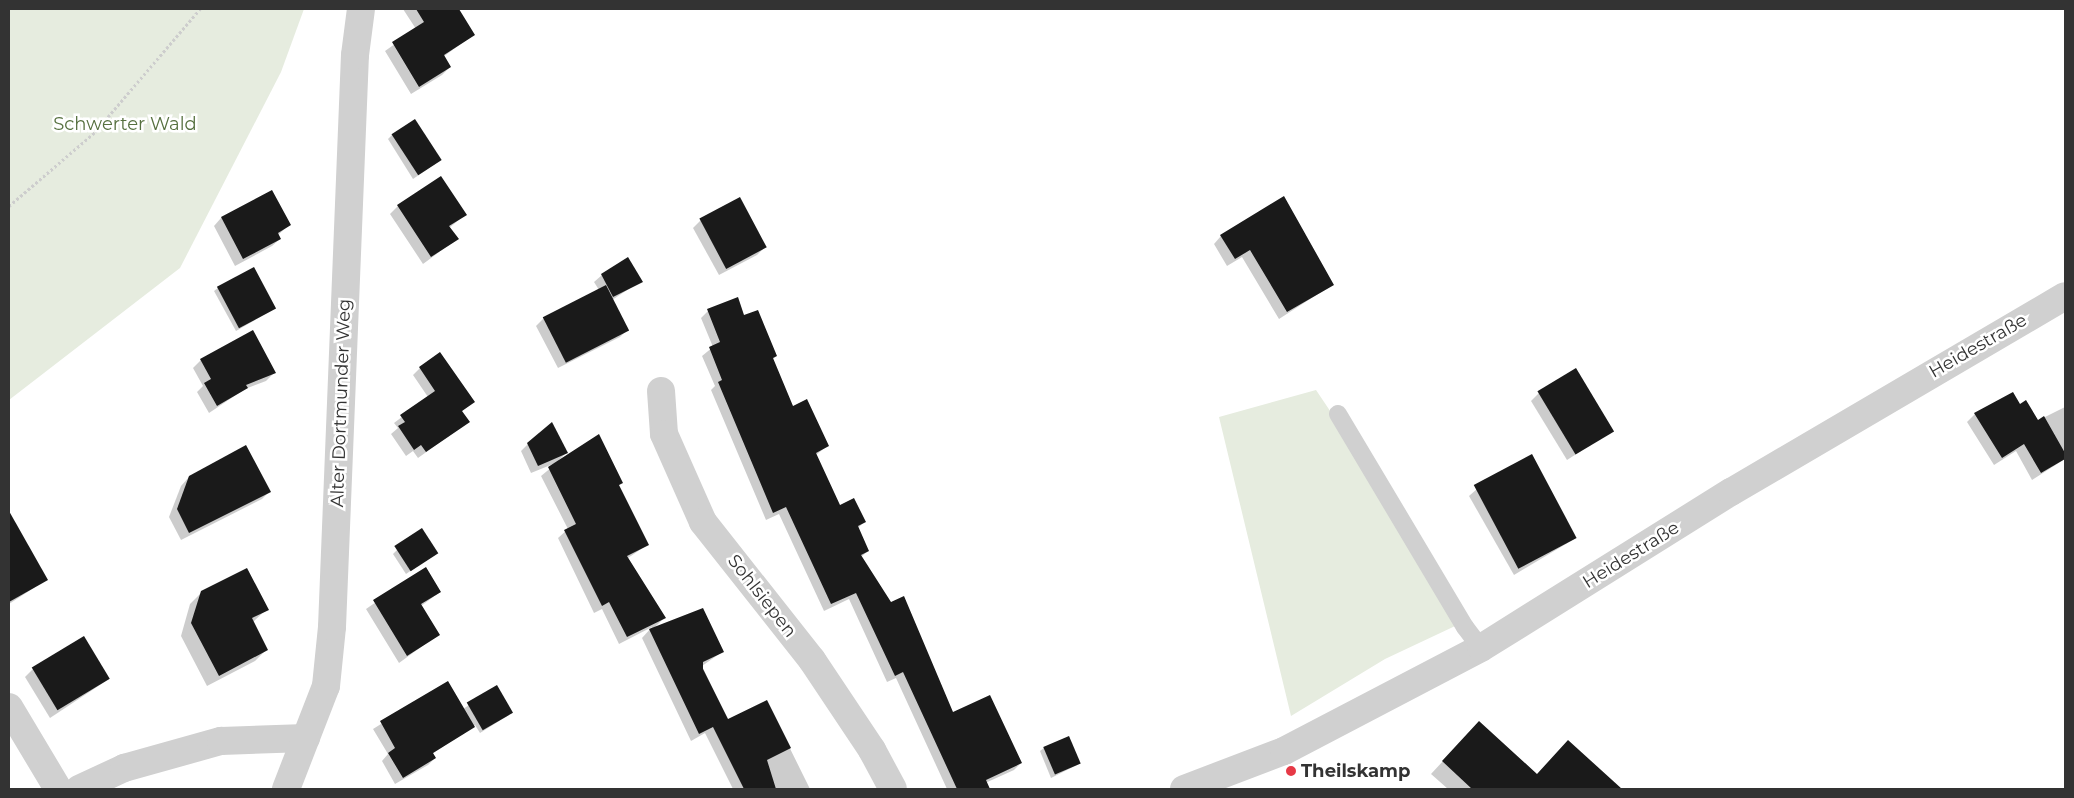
<!DOCTYPE html>
<meta charset="utf-8">
<style>
body{margin:0}
#map{position:relative;width:2074px;height:798px;overflow:hidden;background:#fff;font-family:Montserrat,sans-serif}
div>[style]{position:absolute}
.green>*{inset:0;background:#e6ecdf}
.shadow>*{inset:0;background:#0003}
.building>*{inset:0;background:#1a1a1a;transform-origin:0 0}
.path>*{height:3px;margin-top:-1.5px;transform-origin:0;background:repeating-linear-gradient(90deg,#cdcdcd 0 2.5px,transparent 0 5px)}
.service>*{height:18px;margin:-9px;padding:0 9px;transform-origin:9px;border-radius:9px;background:#d0d0d0}
.minor>*{height:28px;margin:-14px;padding:0 14px;transform-origin:14px;border-radius:14px;background:#d0d0d0}
.dots>*{width:14px;height:14px;translate:-50% -50%;box-sizing:border-box;border:2px solid #fff;border-radius:50%}
span{translate:-50% -50%;white-space:nowrap;text-align:center;line-height:1.15;-webkit-text-stroke:5px #fff;paint-order:stroke}
.park-label{font-size:18px;color:#56703f}
.street-label{font-size:18px;color:#333}
.poi-label{font-size:18px;color:#333;font-weight:700}
.left{translate:0 -50%;text-align:left}
.frame{position:absolute;inset:0;border:10px solid #333;pointer-events:none}
</style>
<div id="map">
<div class="green">
<div style="clip-path:polygon(9px 9px,304px 9px,281px 72px,180px 268px,9px 400px)"></div>
<div style="clip-path:polygon(1316px 390px,1470px 619px,1385px 659px,1291px 716px,1219px 417px)"></div>
</div>
<div class="shadow">
<div style="clip-path:polygon(403px 9px,458px 10px,473px 35px,443px 57px,450px 67px,442px 75px,411px 94px,385px 51px,416px 29px)"></div>
<div style="clip-path:polygon(392px 135px,441px 160px,413px 179px,388px 139px)"></div>
<div style="clip-path:polygon(272px 192px,289px 225px,278px 235px,280px 239px,272px 246px,235px 266px,214px 226px,221px 218px)"></div>
<div style="clip-path:polygon(398px 206px,465px 215px,449px 228px,457px 239px,423px 264px,390px 214px)"></div>
<div style="clip-path:polygon(701px 220px,765px 247px,757px 255px,719px 275px,693px 228px)"></div>
<div style="clip-path:polygon(1221px 236px,1332px 285px,1279px 319px,1242px 257px,1227px 266px,1214px 244px)"></div>
<div style="clip-path:polygon(602px 275px,641px 281px,612px 300px,628px 329px,620px 337px,558px 368px,536px 326px,544px 318px,599px 290px,594px 282px)"></div>
<div style="clip-path:polygon(218px 288px,274px 309px,236px 331px,214px 291px)"></div>
<div style="clip-path:polygon(708px 311px,744px 316px,776px 356px,772px 360px,792px 407px,827px 446px,816px 455px,839px 506px,864px 522px,858px 528px,868px 551px,861px 557px,952px 714px,1021px 763px,1014px 770px,972px 789px,947px 789px,896px 678px,887px 682px,849px 599px,824px 611px,779px 514px,766px 520px,711px 390px,715px 386px,702px 356px,713px 347px,701px 318px)"></div>
<div style="clip-path:polygon(201px 360px,274px 373px,266px 381px,245px 389px,209px 413px,197px 392px,203px 386px,193px 368px)"></div>
<div style="clip-path:polygon(420px 368px,473px 402px,461px 412px,468px 422px,418px 458px,413px 451px,406px 456px,391px 434px,398px 428px,394px 423px,428px 397px,413px 375px)"></div>
<div style="clip-path:polygon(1539px 393px,1612px 431px,1567px 460px,1531px 401px)"></div>
<div style="clip-path:polygon(2019px 406px,2037px 421px,2065px 407px,2065px 459px,2032px 480px,2016px 451px,1994px 465px,1967px 422px,1975px 414px)"></div>
<div style="clip-path:polygon(528px 444px,566px 453px,559px 460px,622px 482px,618px 486px,647px 545px,628px 558px,664px 618px,653px 629px,722px 652px,702px 666px,728px 721px,767px 702px,810px 789px,733px 789px,705px 733px,691px 741px,642px 638px,652px 627px,619px 644px,602px 609px,594px 613px,558px 538px,568px 529px,541px 476px,558px 462px,531px 473px,521px 451px)"></div>
<div style="clip-path:polygon(189px 477px,270px 491px,262px 499px,181px 540px,169px 517px,181px 486px)"></div>
<div style="clip-path:polygon(1477px 489px,1576px 538px,1514px 575px,1469px 496px)"></div>
<div style="clip-path:polygon(13px 521px,46px 580px,9px 604px,9px 524px)"></div>
<div style="clip-path:polygon(397px 550px,436px 553px,406px 574px,393px 554px)"></div>
<div style="clip-path:polygon(425px 568px,440px 592px,421px 606px,439px 634px,399px 663px,366px 609px)"></div>
<div style="clip-path:polygon(202px 592px,267px 609px,253px 622px,267px 649px,255px 661px,207px 686px,181px 636px,190px 604px)"></div>
<div style="clip-path:polygon(33px 669px,109px 679px,50px 718px,25px 677px)"></div>
<div style="clip-path:polygon(448px 682px,463px 709px,497px 687px,512px 713px,480px 733px,475px 725px,432px 754px,435px 758px,428px 765px,395px 784px,382px 761px,388px 754px,373px 729px)"></div>
<div style="clip-path:polygon(1468px 734px,1537px 775px,1607px 777px,1596px 789px,1448px 789px,1431px 774px)"></div>
<div style="clip-path:polygon(1044px 748px,1079px 764px,1051px 778px,1040px 751px)"></div>
</div>
<div class="building">
<div style="clip-path:polygon(416px 9px,459px 9px,475px 35px,444px 55px,451px 67px,419px 87px,392px 42px,424px 22px)"></div>
<div style="left:415px;top:119px;width:49px;height:28px;rotate:57deg"></div>
<div style="clip-path:polygon(441px 176px,467px 215px,449px 226px,459px 239px,431px 257px,397px 205px)"></div>
<div style="clip-path:polygon(272px 190px,291px 225px,278px 233px,281px 239px,243px 259px,221px 217px)"></div>
<div style="clip-path:polygon(1284px 196px,1334px 285px,1287px 312px,1250px 250px,1235px 259px,1220px 235px)"></div>
<div style="left:740px;top:197px;width:57px;height:46px;rotate:62deg"></div>
<div style="clip-path:polygon(628px 257px,643px 282px,613px 297px,601px 274px)"></div>
<div style="left:254px;top:267px;width:47px;height:42px;rotate:62deg"></div>
<div style="left:606px;top:285px;width:51px;height:71px;rotate:63deg"></div>
<div style="clip-path:polygon(738px 297px,744px 315px,758px 310px,777px 356px,773px 358px,793px 406px,807px 399px,829px 446px,816px 453px,840px 505px,854px 498px,866px 522px,858px 526px,869px 551px,861px 555px,891px 602px,904px 596px,953px 712px,990px 695px,1022px 763px,986px 780px,990px 789px,957px 789px,903px 672px,895px 676px,856px 593px,831px 604px,786px 507px,773px 513px,718px 382px,722px 380px,709px 347px,720px 342px,707px 309px)"></div>
<div style="clip-path:polygon(253px 330px,276px 373px,246px 385px,248px 388px,217px 406px,204px 383px,211px 379px,200px 359px)"></div>
<div style="clip-path:polygon(440px 352px,475px 402px,462px 411px,470px 422px,426px 452px,421px 445px,414px 450px,398px 426px,405px 422px,400px 415px,435px 391px,419px 367px)"></div>
<div style="left:1576px;top:368px;width:74px;height:45px;rotate:59deg"></div>
<div style="clip-path:polygon(2013px 392px,2020px 404px,2026px 400px,2038px 420px,2044px 416px,2065px 453px,2065px 459px,2041px 473px,2024px 444px,2002px 458px,1974px 413px)"></div>
<div style="clip-path:polygon(552px 422px,568px 453px,538px 466px,527px 443px)"></div>
<div style="clip-path:polygon(599px 434px,623px 483px,619px 485px,649px 545px,627px 556px,666px 618px,627px 637px,609px 602px,602px 606px,564px 530px,576px 524px,548px 467px)"></div>
<div style="clip-path:polygon(246px 445px,271px 492px,189px 533px,177px 509px,189px 476px)"></div>
<div style="left:1532px;top:454px;width:95px;height:66px;rotate:62deg"></div>
<div style="clip-path:polygon(9px 511px,48px 580px,9px 602px)"></div>
<div style="left:422px;top:528px;width:30px;height:33px;rotate:57deg"></div>
<div style="clip-path:polygon(426px 567px,441px 592px,421px 604px,440px 635px,407px 656px,373px 600px)"></div>
<div style="clip-path:polygon(247px 568px,269px 610px,252px 618px,268px 650px,219px 676px,191px 623px,201px 591px)"></div>
<div style="clip-path:polygon(703px 608px,724px 652px,703px 662px,703px 669px,728px 719px,767px 700px,791px 748px,767px 760px,776px 789px,744px 789px,713px 727px,699px 734px,649px 629px)"></div>
<div style="left:84px;top:636px;width:50px;height:61px;rotate:59deg"></div>
<div style="clip-path:polygon(448px 681px,475px 727px,433px 753px,436px 758px,403px 778px,388px 753px,395px 748px,380px 721px)"></div>
<div style="left:497px;top:685px;width:32px;height:35px;rotate:60deg"></div>
<div style="clip-path:polygon(1479px 721px,1537px 774px,1568px 740px,1622px 789px,1472px 789px,1442px 761px)"></div>
<div style="left:1069px;top:736px;width:30px;height:28px;rotate:67deg"></div>
</div>
<div class="path">
<div style="left:9px;top:206px;width:113px;rotate:-40.7deg"></div>
<div style="left:95px;top:132px;width:162px;rotate:-49.5deg"></div>
</div>
<div class="service">
<div style="left:1338px;top:414px;width:248px;rotate:59.2deg"></div>
<div style="left:1465px;top:627px;width:26px;rotate:53deg"></div>
</div>
<div class="minor">
<div style="left:661px;top:391px;width:43px;rotate:86deg"></div>
<div style="left:664px;top:434px;width:96px;rotate:66.1deg"></div>
<div style="left:703px;top:522px;width:176px;rotate:51.7deg"></div>
<div style="left:812px;top:660px;width:108px;rotate:56.3deg"></div>
<div style="left:872px;top:750px;width:44px;rotate:61.7deg"></div>
<div style="left:9px;top:707px;width:96px;rotate:59.1deg"></div>
<div style="left:79px;top:789px;width:50px;rotate:-25deg"></div>
<div style="left:124px;top:768px;width:101px;rotate:-15.6deg"></div>
<div style="left:221px;top:741px;width:85px;rotate:-2deg"></div>
<div style="left:286px;top:789px;width:110px;rotate:-68.8deg"></div>
<div style="left:326px;top:686px;width:59px;rotate:-84.2deg"></div>
<div style="left:332px;top:627px;width:572px;rotate:-87.7deg"></div>
<div style="left:355px;top:55px;width:46px;rotate:-82.6deg"></div>
<div style="left:1184px;top:789px;width:107px;rotate:-20.8deg"></div>
<div style="left:1284px;top:751px;width:222px;rotate:-27.6deg"></div>
<div style="left:1481px;top:648px;width:295px;rotate:-32deg"></div>
<div style="left:1731px;top:492px;width:387px;rotate:-30.4deg"></div>
</div>
<div class="dots">
<div style="left:1291px;top:771px;background:#e63946"></div>
</div>
<div class="park-label">
<span style="left:125px;top:124px">Schwerter Wald</span>
</div>
<div class="street-label">
<span style="left:1978px;top:346px;rotate:-30deg">Heidestraße</span>
<span style="left:341px;top:403px;rotate:-88deg">Alter Dortmunder Weg</span>
<span style="left:1631px;top:555px;rotate:-32deg">Heidestraße</span>
<span style="left:762px;top:596px;rotate:52deg">Sohlsiepen</span>
</div>
<div class="poi-label">
<span class="left" style="left:1301px;top:771px">Theilskamp</span>
</div>
<div class="frame"></div>
</div>
